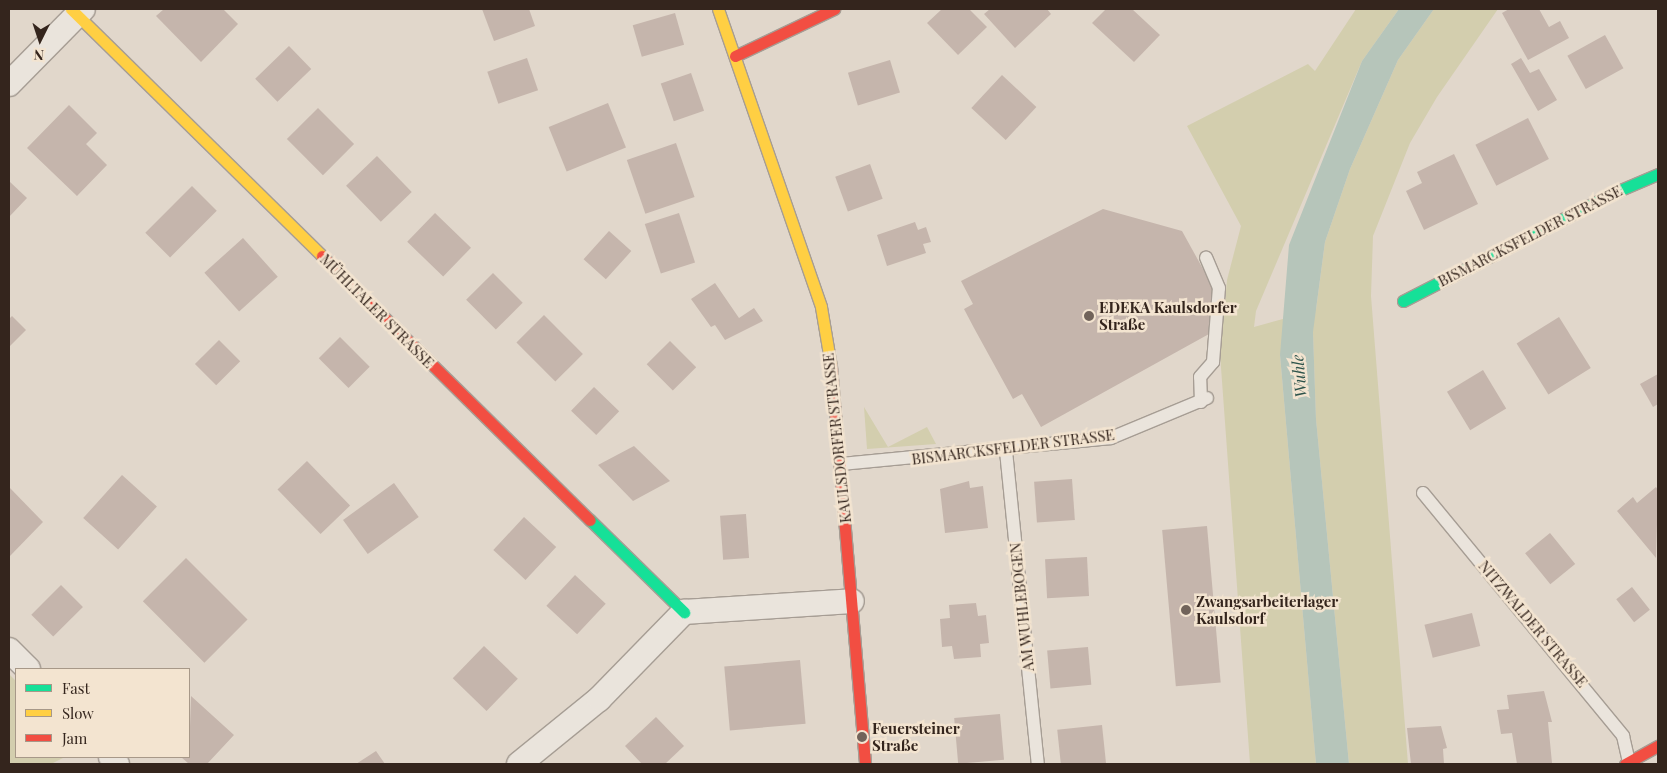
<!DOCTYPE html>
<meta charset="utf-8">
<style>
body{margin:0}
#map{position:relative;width:1667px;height:773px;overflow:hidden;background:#e1d7cb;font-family:"Playfair Display",serif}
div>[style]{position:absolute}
.green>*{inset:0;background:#d3ceae}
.water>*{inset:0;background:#b6c5ba}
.building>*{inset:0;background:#c5b5ac;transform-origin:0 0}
.roads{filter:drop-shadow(1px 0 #a69d94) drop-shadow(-1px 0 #a69d94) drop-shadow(0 1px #a69d94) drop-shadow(0 -1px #a69d94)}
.lane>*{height:12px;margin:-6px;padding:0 6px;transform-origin:6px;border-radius:6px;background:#eae4dc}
.street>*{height:24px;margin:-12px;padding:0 12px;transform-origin:12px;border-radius:12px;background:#eae4dc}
.fast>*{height:11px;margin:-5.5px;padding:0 5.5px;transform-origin:5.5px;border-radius:5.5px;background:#16e098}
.slow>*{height:11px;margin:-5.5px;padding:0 5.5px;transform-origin:5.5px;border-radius:5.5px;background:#ffcf43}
.jam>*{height:11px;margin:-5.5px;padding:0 5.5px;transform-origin:5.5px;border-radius:5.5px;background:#f24e42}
.dots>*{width:14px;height:14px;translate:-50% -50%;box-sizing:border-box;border:2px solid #f3e4d0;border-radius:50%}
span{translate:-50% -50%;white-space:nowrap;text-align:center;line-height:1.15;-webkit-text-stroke:5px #f3e4d0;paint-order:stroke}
.street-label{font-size:15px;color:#34251d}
.poi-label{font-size:15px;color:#34251d;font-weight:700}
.left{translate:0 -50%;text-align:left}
.water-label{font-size:16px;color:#2d534b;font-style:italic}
.frame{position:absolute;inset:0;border:10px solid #34251d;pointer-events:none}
.legend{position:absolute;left:15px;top:668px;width:175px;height:90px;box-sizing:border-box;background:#f3e4d0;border:1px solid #a79888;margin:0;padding:6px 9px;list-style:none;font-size:15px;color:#34251d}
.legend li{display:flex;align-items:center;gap:10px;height:25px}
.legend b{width:25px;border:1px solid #a79888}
.north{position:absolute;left:15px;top:15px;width:50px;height:50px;-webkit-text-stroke:4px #f3e4d0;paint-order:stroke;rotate:184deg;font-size:14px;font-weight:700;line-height:20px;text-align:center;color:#34251d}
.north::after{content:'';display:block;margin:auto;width:18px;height:22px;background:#34251d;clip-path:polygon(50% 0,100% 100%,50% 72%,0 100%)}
</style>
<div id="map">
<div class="green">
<div style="clip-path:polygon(1356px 9px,1399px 9px,1362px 61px,1256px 311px,1254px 327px,1316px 310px,1325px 242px,1350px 169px,1398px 60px,1434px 9px,1498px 9px,1437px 97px,1410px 143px,1373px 236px,1371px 296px,1408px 764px,1349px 764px,1316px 419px,1313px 333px,1280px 355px,1316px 764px,1250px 764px,1220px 354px,1227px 280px,1241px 226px,1187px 126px,1308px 64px,1315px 71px)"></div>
<div style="clip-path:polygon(864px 407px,888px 447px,927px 427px,936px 444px,867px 449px)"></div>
<div style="clip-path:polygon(9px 674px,16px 681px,16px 757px,65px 757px,51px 764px,9px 764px)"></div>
</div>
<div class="water">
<div style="clip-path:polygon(1399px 9px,1434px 9px,1398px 60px,1350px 169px,1325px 242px,1313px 332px,1316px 419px,1349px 764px,1316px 764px,1280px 355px,1289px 245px,1362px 61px)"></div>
</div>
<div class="building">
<div style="clip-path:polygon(164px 9px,223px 9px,238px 24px,201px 62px,156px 16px)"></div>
<div style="clip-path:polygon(482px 9px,529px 9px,535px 26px,494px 41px)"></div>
<div style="clip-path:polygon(942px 9px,969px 9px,987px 27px,958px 55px,927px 23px)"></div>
<div style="clip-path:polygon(990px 9px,1047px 9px,1051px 14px,1015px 48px,984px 14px)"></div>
<div style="clip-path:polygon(1106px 9px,1132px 9px,1160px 35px,1134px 62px,1092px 23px)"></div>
<div style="clip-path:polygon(1509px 9px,1539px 9px,1549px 27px,1560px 21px,1569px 38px,1528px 60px,1502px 13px)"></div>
<div style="left:675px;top:13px;width:33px;height:44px;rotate:74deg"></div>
<div style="left:1605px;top:35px;width:38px;height:43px;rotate:61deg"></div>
<div style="left:289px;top:46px;width:32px;height:47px;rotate:46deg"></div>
<div style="left:527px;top:58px;width:34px;height:42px;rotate:71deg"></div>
<div style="clip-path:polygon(1521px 58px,1530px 73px,1539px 69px,1557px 100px,1538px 111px,1511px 64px)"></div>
<div style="left:890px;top:60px;width:34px;height:44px;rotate:73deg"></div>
<div style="left:691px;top:73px;width:40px;height:32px;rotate:71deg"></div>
<div style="left:1002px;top:75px;width:47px;height:45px;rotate:43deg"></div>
<div style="left:608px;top:103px;width:48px;height:64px;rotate:68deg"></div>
<div style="clip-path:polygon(69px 105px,97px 133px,86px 144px,107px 165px,77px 196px,27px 148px)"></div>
<div style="left:318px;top:108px;width:51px;height:44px;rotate:45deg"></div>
<div style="left:1528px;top:118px;width:46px;height:59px;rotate:63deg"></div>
<div style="left:676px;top:143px;width:57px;height:52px;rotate:71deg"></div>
<div style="clip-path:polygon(1454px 154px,1478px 204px,1424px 230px,1406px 191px,1422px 183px,1417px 172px)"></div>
<div style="left:377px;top:156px;width:50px;height:43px;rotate:46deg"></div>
<div style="left:870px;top:164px;width:37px;height:37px;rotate:70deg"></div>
<div style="clip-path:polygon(9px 181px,27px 198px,9px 217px)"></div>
<div style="left:192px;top:186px;width:35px;height:66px;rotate:45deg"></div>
<div style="clip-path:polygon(1103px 209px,1182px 231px,1213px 287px,1209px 334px,1041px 427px,1022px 394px,1013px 399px,974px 328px,964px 309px,973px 304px,961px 281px)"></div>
<div style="left:435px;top:213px;width:50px;height:40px;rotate:44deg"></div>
<div style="left:679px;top:213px;width:52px;height:36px;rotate:72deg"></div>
<div style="clip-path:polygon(915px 222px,918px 230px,926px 227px,931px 242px,923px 244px,926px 253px,887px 266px,877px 235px)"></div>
<div style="left:609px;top:231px;width:30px;height:38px;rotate:42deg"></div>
<div style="left:243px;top:238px;width:52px;height:52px;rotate:48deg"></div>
<div style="left:493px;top:273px;width:42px;height:38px;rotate:45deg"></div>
<div style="clip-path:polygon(715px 283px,739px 318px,754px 308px,763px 321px,725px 340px,715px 325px,711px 327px,691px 299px)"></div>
<div style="left:544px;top:315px;width:55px;height:39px;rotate:45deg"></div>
<div style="clip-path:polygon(12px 316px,26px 330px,9px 347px,9px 319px)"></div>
<div style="left:1559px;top:317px;width:60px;height:50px;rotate:58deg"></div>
<div style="left:340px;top:337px;width:42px;height:30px;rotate:45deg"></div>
<div style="left:219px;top:340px;width:30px;height:34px;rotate:45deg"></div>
<div style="left:670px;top:341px;width:37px;height:33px;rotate:45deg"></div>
<div style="left:1483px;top:370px;width:45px;height:42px;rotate:59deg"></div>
<div style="clip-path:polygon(1658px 374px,1658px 404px,1653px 407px,1640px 384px)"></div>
<div style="left:594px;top:387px;width:35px;height:33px;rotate:44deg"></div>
<div style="clip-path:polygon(634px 446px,670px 481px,633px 501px,598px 465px)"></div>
<div style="left:307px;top:461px;width:62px;height:41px;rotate:46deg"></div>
<div style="left:122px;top:475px;width:47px;height:58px;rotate:42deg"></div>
<div style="left:1072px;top:479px;width:41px;height:38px;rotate:86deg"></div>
<div style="clip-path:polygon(969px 481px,970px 488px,983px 486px,988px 528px,945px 533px,940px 489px)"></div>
<div style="left:394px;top:483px;width:42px;height:63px;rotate:54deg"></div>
<div style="clip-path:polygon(9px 487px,43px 522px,9px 557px)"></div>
<div style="clip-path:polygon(1656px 487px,1658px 490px,1656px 558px,1617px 511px,1633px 497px,1637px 503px)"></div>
<div style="left:746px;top:514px;width:44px;height:26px;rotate:86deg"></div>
<div style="left:524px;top:517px;width:44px;height:45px;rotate:43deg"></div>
<div style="left:1207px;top:526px;width:157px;height:45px;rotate:85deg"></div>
<div style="left:1550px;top:533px;width:40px;height:32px;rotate:51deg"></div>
<div style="left:1087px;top:557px;width:39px;height:42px;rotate:87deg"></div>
<div style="left:186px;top:558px;width:87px;height:61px;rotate:45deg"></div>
<div style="left:575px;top:575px;width:42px;height:42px;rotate:43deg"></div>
<div style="left:61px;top:585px;width:31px;height:42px;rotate:45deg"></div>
<div style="left:1632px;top:587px;width:29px;height:20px;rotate:52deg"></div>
<div style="clip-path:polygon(976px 603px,978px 616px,986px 615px,989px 643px,980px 644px,981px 657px,954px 659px,952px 646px,942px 647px,940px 619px,950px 618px,949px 605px)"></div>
<div style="left:1472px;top:613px;width:34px;height:49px;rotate:76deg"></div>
<div style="left:484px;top:646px;width:47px;height:45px;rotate:44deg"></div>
<div style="left:1088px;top:647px;width:38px;height:41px;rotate:85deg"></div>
<div style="left:800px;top:660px;width:64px;height:76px;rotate:85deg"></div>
<div style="clip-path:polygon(1544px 691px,1552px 722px,1548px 722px,1552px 763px,1517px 764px,1512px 733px,1501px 734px,1497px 710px,1509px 709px,1507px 695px)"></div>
<div style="clip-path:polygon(191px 696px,234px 735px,207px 764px,189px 764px,181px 757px,189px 757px)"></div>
<div style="left:1000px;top:714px;width:46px;height:46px;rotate:85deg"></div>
<div style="clip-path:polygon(656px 717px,684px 746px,665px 764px,642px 764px,625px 746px)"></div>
<div style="left:1102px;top:725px;width:39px;height:45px;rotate:84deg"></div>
<div style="clip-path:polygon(1441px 726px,1447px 748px,1443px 749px,1444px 764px,1411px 764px,1407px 728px)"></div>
<div style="clip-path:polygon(376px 751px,385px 764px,356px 764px)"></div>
</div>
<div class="roads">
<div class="lane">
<div style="left:1201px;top:402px;width:25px;rotate:-92deg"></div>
<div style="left:1200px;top:377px;width:20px;rotate:-49deg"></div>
<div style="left:1213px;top:362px;width:74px;rotate:-85.4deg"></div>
<div style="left:1219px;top:288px;width:33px;rotate:-113deg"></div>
<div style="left:1006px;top:451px;width:315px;rotate:84.2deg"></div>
<div style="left:842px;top:464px;width:270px;rotate:-5.5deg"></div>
<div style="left:1111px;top:438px;width:104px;rotate:-22.6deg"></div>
<div style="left:1423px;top:493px;width:315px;rotate:50.5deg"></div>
<div style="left:1623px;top:736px;width:27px;rotate:77deg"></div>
</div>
<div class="street">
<div style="left:9px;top:84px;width:105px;rotate:-45.4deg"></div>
<div style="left:9px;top:650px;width:27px;rotate:45deg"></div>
<div style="left:111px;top:757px;width:9px;rotate:49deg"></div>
<div style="left:519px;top:764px;width:103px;rotate:-39.1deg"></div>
<div style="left:599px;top:699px;width:122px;rotate:-45.7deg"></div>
<div style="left:684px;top:612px;width:168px;rotate:-3.7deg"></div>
</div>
<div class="fast">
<div style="left:1403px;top:301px;width:234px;rotate:-27.2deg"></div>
<div style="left:1611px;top:194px;width:51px;rotate:-23.1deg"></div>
<div style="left:590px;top:520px;width:132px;rotate:44.4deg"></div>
</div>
<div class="slow">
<div style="left:71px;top:9px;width:352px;rotate:44.5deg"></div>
<div style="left:718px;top:9px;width:315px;rotate:70.9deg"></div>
<div style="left:821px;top:307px;width:60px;rotate:80.4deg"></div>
</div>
<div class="jam">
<div style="left:735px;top:56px;width:110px;rotate:-25.4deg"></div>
<div style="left:322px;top:256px;width:376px;rotate:44.6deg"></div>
<div style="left:831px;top:366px;width:399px;rotate:85.1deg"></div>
<div style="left:1625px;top:764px;width:38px;rotate:-29deg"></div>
</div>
</div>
<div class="dots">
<div style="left:1089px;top:316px;background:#71635a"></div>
<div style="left:1186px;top:610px;background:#71635a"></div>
<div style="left:862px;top:737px;background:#71635a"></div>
</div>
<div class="street-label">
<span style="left:1530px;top:236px;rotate:-27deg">BISMARCKSFELDER STRASSE</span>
<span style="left:377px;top:311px;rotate:45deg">MÜHLTALER STRASSE</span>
<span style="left:837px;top:438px;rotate:-96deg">KAULSDORFER STRASSE</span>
<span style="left:1013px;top:447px;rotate:-7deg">BISMARCKSFELDER STRASSE</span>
<span style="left:1022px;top:607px;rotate:-96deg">AM WUHLEBOGEN</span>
<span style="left:1533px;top:624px;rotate:50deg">NITZWALDER STRASSE</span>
</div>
<div class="poi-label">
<span class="left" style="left:1099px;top:316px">EDEKA Kaulsdorfer<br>Straße</span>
<span class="left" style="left:1196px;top:610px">Zwangsarbeiterlager<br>Kaulsdorf</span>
<span class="left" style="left:872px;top:737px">Feuersteiner<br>Straße</span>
</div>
<div class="water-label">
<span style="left:1299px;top:376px;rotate:-95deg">Wuhle</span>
</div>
<div class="frame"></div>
<ul class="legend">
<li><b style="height:6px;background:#16e098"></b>Fast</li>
<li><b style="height:6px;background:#ffcf43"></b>Slow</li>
<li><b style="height:6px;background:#f24e42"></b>Jam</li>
</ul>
<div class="north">N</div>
</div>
